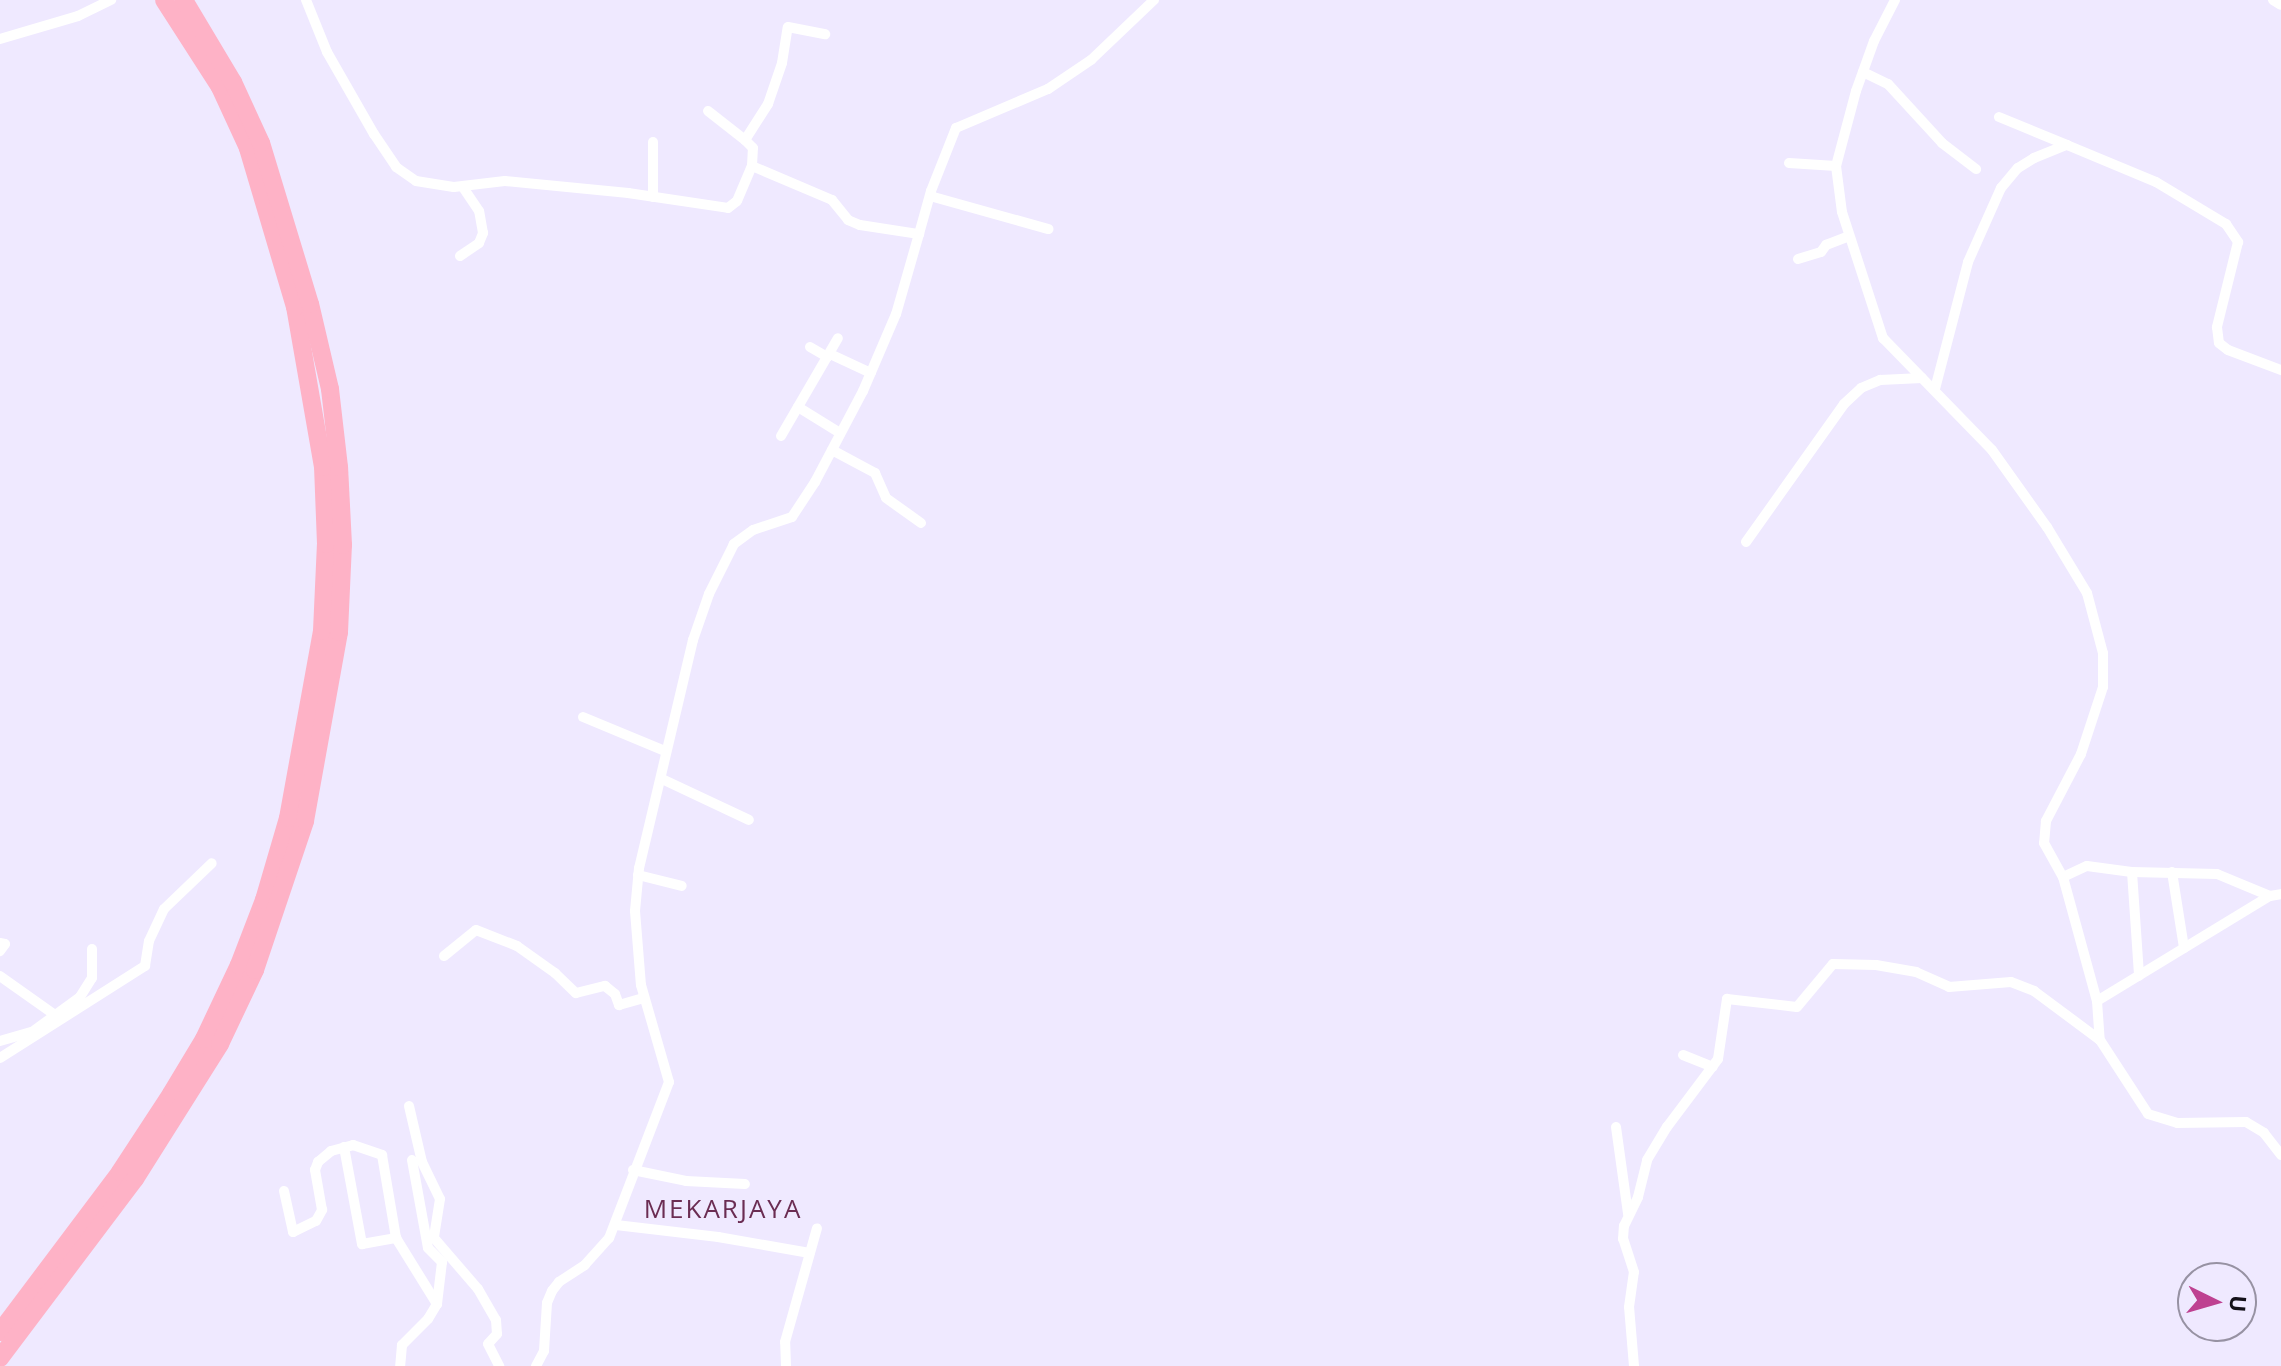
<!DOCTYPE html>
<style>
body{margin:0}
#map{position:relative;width:2281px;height:1366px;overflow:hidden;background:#efe9ff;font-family:"Open Sans",sans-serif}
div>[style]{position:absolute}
.minor>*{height:10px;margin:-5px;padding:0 5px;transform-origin:5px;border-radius:5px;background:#fff}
.motorway>*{height:18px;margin:-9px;padding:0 9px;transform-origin:9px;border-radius:9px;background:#feb2c6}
span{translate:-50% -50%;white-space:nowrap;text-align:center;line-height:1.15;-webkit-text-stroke:7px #efe9ff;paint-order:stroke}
.quarter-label{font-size:26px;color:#6b2d53;letter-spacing:2px}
.north{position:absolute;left:2177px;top:1262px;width:80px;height:80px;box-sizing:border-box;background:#efe9ff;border:2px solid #9792a3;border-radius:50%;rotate:95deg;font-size:22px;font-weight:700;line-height:32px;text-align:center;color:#131019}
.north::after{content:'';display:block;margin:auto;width:28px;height:36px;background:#be4191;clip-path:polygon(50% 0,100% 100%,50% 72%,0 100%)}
</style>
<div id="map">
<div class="minor">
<div style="left:306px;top:0;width:56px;rotate:68deg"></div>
<div style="left:327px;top:52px;width:95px;rotate:60.2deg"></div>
<div style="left:374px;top:134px;width:40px;rotate:56deg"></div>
<div style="left:396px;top:167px;width:24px;rotate:35deg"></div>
<div style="left:416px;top:181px;width:38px;rotate:9deg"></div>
<div style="left:454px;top:187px;width:51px;rotate:-6.7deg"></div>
<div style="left:505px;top:181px;width:124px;rotate:5.6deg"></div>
<div style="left:628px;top:193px;width:101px;rotate:8.5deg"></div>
<div style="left:728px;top:208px;width:11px;rotate:-38deg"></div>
<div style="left:737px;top:201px;width:38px;rotate:-67deg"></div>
<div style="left:752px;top:166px;width:87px;rotate:23deg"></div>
<div style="left:832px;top:200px;width:26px;rotate:51deg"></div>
<div style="left:848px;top:220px;width:13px;rotate:23deg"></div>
<div style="left:860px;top:225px;width:60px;rotate:8.7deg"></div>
<div style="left:919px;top:234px;width:83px;rotate:106deg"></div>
<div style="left:896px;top:314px;width:84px;rotate:113.2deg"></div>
<div style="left:863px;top:391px;width:103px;rotate:117.8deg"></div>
<div style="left:815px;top:482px;width:42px;rotate:123.3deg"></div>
<div style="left:792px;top:517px;width:41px;rotate:161.6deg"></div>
<div style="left:753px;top:530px;width:24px;rotate:144deg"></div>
<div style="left:734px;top:544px;width:56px;rotate:116.6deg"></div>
<div style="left:709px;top:594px;width:49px;rotate:109.2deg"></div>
<div style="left:693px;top:640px;width:234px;rotate:103.3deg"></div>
<div style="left:639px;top:868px;width:43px;rotate:95.3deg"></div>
<div style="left:635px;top:911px;width:74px;rotate:85.4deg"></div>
<div style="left:641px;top:985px;width:101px;rotate:73.9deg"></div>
<div style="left:669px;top:1082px;width:167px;rotate:111deg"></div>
<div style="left:609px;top:1238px;width:36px;rotate:132deg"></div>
<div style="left:585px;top:1265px;width:31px;rotate:147deg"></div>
<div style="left:559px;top:1282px;width:11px;rotate:128deg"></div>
<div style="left:552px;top:1291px;width:13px;rotate:113deg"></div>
<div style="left:547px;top:1303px;width:48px;rotate:93.6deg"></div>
<div style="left:544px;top:1351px;width:17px;rotate:118deg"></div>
<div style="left:1895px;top:0;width:46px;rotate:117.1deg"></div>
<div style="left:1874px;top:41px;width:53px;rotate:109.8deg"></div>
<div style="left:1856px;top:91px;width:78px;rotate:104.9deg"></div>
<div style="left:1836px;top:166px;width:46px;rotate:82.6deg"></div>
<div style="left:1842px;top:212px;width:133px;rotate:72deg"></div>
<div style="left:1883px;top:338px;width:156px;rotate:45.8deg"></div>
<div style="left:1992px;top:450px;width:95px;rotate:54.5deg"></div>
<div style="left:2047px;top:527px;width:77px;rotate:58.8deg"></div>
<div style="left:2087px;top:593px;width:62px;rotate:75.1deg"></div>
<div style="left:2103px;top:653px;width:34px;rotate:90deg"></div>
<div style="left:2103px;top:687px;width:71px;rotate:108.2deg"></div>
<div style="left:2081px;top:754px;width:76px;rotate:117.6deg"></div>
<div style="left:2046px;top:821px;width:22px;rotate:95deg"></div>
<div style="left:2044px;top:843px;width:39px;rotate:61deg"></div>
<div style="left:2063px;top:877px;width:129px;rotate:74.7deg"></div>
<div style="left:2097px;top:1001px;width:39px;rotate:86deg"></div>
<div style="left:2100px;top:1040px;width:88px;rotate:57deg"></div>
<div style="left:2148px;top:1114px;width:30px;rotate:17deg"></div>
<div style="left:2177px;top:1123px;width:69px;rotate:-0.8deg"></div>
<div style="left:2246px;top:1122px;width:21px;rotate:31deg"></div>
<div style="left:2264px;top:1133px;width:28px;rotate:52deg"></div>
<div style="left:2273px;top:0;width:9px;rotate:32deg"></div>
<div style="left:0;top:39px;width:81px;rotate:-16.4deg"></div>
<div style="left:78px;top:16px;width:37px;rotate:-26deg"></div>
<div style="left:1863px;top:72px;width:28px;rotate:26deg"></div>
<div style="left:1888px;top:84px;width:80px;rotate:47.5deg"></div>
<div style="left:1942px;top:143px;width:43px;rotate:37.4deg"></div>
<div style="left:708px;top:111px;width:47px;rotate:38.1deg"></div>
<div style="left:1999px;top:117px;width:74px;rotate:22.4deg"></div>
<div style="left:653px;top:142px;width:55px;rotate:90deg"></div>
<div style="left:1789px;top:163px;width:47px;rotate:3.7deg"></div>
<div style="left:752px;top:166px;width:18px;rotate:-87deg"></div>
<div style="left:753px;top:148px;width:11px;rotate:-135deg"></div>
<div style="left:745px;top:140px;width:43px;rotate:-57.4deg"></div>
<div style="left:768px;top:104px;width:43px;rotate:-71.1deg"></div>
<div style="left:782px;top:63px;width:36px;rotate:-81deg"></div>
<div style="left:788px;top:27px;width:38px;rotate:11deg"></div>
<div style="left:930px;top:196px;width:123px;rotate:15.6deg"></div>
<div style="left:919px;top:234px;width:45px;rotate:-74.4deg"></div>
<div style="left:931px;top:191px;width:68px;rotate:-68.4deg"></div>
<div style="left:956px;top:128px;width:100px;rotate:-23deg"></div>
<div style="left:1048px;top:89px;width:52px;rotate:-34deg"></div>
<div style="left:1091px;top:60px;width:87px;rotate:-43.6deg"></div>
<div style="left:460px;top:256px;width:23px;rotate:-34deg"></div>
<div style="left:479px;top:243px;width:11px;rotate:-68deg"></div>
<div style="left:483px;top:233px;width:22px;rotate:-100deg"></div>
<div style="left:479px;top:211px;width:29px;rotate:-124deg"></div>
<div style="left:1798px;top:259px;width:24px;rotate:-17deg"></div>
<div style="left:1821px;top:252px;width:9px;rotate:-54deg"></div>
<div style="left:1826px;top:245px;width:25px;rotate:-21deg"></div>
<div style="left:810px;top:347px;width:20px;rotate:30deg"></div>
<div style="left:830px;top:354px;width:45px;rotate:24.9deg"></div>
<div style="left:1935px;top:389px;width:131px;rotate:-75.4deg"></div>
<div style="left:1968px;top:262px;width:81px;rotate:-66deg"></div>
<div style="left:2001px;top:188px;width:26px;rotate:-50deg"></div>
<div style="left:2018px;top:168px;width:19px;rotate:-32deg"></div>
<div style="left:2034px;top:158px;width:35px;rotate:-22deg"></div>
<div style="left:2067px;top:145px;width:96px;rotate:22.6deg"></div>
<div style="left:2156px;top:182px;width:82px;rotate:31deg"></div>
<div style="left:2226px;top:224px;width:22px;rotate:56deg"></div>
<div style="left:2238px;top:242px;width:88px;rotate:103.9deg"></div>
<div style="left:2217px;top:327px;width:16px;rotate:83deg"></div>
<div style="left:2219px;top:343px;width:11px;rotate:38deg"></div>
<div style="left:2228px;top:350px;width:57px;rotate:20.7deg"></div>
<div style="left:798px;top:407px;width:49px;rotate:31.8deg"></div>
<div style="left:781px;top:436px;width:113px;rotate:-59.8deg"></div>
<div style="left:832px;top:450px;width:49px;rotate:28.1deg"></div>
<div style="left:875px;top:473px;width:27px;rotate:66deg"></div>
<div style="left:886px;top:498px;width:43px;rotate:35.5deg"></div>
<div style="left:1746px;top:542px;width:169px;rotate:-54.6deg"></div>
<div style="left:1844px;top:404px;width:23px;rotate:-43deg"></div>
<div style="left:1861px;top:388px;width:21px;rotate:-23deg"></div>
<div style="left:1880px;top:380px;width:42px;rotate:-2.7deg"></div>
<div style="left:583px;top:717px;width:89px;rotate:22.5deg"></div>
<div style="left:662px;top:779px;width:96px;rotate:25.2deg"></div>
<div style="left:2132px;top:872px;width:104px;rotate:86.1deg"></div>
<div style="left:2172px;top:872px;width:77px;rotate:81deg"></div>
<div style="left:638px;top:875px;width:45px;rotate:14deg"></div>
<div style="left:2063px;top:877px;width:26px;rotate:-25deg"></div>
<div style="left:2087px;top:866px;width:45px;rotate:7.6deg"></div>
<div style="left:2132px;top:872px;width:85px;rotate:1.3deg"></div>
<div style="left:2217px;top:874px;width:57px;rotate:22.5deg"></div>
<div style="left:0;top:943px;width:5px;rotate:11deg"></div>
<div style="left:5px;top:944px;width:9px;rotate:126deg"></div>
<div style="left:444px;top:956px;width:41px;rotate:-39.1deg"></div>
<div style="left:476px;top:930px;width:44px;rotate:21.3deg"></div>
<div style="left:517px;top:946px;width:47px;rotate:35.4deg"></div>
<div style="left:555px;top:973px;width:29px;rotate:44deg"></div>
<div style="left:576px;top:993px;width:30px;rotate:-14deg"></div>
<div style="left:605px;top:986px;width:13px;rotate:39deg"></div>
<div style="left:615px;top:994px;width:12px;rotate:70deg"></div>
<div style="left:619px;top:1005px;width:26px;rotate:-16deg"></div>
<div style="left:0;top:976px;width:67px;rotate:35.3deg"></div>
<div style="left:2097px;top:1001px;width:202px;rotate:-31.3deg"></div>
<div style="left:2270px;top:896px;width:11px;rotate:-10deg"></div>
<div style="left:0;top:1041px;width:33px;rotate:-16deg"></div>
<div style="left:32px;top:1032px;width:59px;rotate:-36.1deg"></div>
<div style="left:80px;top:997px;width:22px;rotate:-58deg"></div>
<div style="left:92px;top:978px;width:29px;rotate:-90deg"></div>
<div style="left:1683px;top:1055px;width:32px;rotate:22deg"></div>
<div style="left:0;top:1058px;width:172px;rotate:-32.4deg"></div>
<div style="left:145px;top:966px;width:25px;rotate:-81deg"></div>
<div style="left:149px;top:941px;width:35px;rotate:-65deg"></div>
<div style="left:164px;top:909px;width:66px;rotate:-43.8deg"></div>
<div style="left:409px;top:1106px;width:57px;rotate:76.9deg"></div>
<div style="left:422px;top:1162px;width:41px;rotate:64.1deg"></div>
<div style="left:440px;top:1199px;width:39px;rotate:99deg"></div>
<div style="left:434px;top:1238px;width:67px;rotate:49.2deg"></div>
<div style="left:478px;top:1289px;width:36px;rotate:60deg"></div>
<div style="left:496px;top:1320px;width:14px;rotate:86deg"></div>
<div style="left:497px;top:1334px;width:13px;rotate:132deg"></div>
<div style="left:488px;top:1344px;width:25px;rotate:63deg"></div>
<div style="left:1616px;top:1127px;width:88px;rotate:82.1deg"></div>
<div style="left:344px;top:1147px;width:99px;rotate:79.5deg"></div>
<div style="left:362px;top:1244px;width:35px;rotate:-10deg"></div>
<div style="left:412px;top:1160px;width:89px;rotate:79.7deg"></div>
<div style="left:428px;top:1248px;width:20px;rotate:45deg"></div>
<div style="left:442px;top:1262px;width:42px;rotate:96.8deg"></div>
<div style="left:633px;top:1170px;width:54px;rotate:11.7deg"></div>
<div style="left:686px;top:1181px;width:59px;rotate:2.9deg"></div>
<div style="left:284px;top:1191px;width:42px;rotate:77.6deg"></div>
<div style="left:293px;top:1232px;width:25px;rotate:-26deg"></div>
<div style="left:316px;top:1221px;width:13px;rotate:-61deg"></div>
<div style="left:322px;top:1210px;width:41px;rotate:-99.9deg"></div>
<div style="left:315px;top:1170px;width:9px;rotate:-69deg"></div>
<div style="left:318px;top:1162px;width:17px;rotate:-40deg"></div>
<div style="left:331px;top:1151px;width:23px;rotate:-15deg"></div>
<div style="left:353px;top:1145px;width:31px;rotate:19deg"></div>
<div style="left:382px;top:1155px;width:84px;rotate:80.4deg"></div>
<div style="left:396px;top:1238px;width:78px;rotate:58.2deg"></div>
<div style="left:437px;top:1304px;width:17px;rotate:121deg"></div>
<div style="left:428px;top:1319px;width:37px;rotate:135deg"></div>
<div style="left:402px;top:1345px;width:21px;rotate:95deg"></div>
<div style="left:616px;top:1225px;width:103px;rotate:6.7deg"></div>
<div style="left:718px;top:1237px;width:93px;rotate:9.9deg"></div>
<div style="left:786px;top:1366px;width:24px;rotate:-92deg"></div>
<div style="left:785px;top:1342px;width:118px;rotate:-74.3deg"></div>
<div style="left:1634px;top:1366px;width:59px;rotate:-94.8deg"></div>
<div style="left:1629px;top:1307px;width:35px;rotate:-82deg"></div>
<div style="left:1634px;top:1272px;width:35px;rotate:-108deg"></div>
<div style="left:1623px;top:1239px;width:13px;rotate:-86deg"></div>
<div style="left:1624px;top:1226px;width:32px;rotate:-64deg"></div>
<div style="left:1638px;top:1197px;width:38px;rotate:-76deg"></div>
<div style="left:1647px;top:1160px;width:39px;rotate:-59deg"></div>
<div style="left:1667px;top:1127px;width:85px;rotate:-53.1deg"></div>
<div style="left:1718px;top:1059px;width:61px;rotate:-81.5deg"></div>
<div style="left:1727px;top:999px;width:70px;rotate:6.5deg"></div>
<div style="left:1797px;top:1007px;width:56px;rotate:-50.1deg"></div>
<div style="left:1833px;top:964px;width:43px;rotate:1.3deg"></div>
<div style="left:1876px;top:965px;width:41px;rotate:9.9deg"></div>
<div style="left:1916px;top:972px;width:36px;rotate:24deg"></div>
<div style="left:1949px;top:987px;width:62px;rotate:-4.6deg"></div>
<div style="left:2011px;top:982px;width:25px;rotate:21deg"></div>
<div style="left:2034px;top:991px;width:82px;rotate:36.6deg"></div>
</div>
<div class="motorway">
<div style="left:0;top:1332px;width:200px;rotate:-53.1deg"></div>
<div style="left:120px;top:1172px;width:93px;rotate:-56.8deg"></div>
<div style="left:171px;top:1094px;width:64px;rotate:-59deg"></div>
<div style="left:204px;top:1039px;width:82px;rotate:-64.7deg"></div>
<div style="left:239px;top:965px;width:70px;rotate:-69deg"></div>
<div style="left:264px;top:900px;width:85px;rotate:-73.7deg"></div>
<div style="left:288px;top:818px;width:190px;rotate:-79.7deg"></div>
<div style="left:322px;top:631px;width:87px;rotate:-87.4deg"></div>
<div style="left:326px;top:544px;width:77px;rotate:-92.2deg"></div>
<div style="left:323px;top:467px;width:162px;rotate:-99.9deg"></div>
<div style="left:295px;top:307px;width:166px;rotate:-106.5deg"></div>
<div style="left:248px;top:148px;width:67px;rotate:-114.7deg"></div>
<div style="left:220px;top:87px;width:103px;rotate:-122.8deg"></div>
<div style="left:0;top:1358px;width:224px;rotate:-53deg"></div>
<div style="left:135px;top:1179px;width:160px;rotate:-57.8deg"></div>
<div style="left:220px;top:1044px;width:82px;rotate:-64.7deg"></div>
<div style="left:255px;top:970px;width:157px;rotate:-71.4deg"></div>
<div style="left:305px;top:821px;width:192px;rotate:-79.8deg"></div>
<div style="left:339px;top:632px;width:87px;rotate:-87.4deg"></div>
<div style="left:343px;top:545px;width:78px;rotate:-92.9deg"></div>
<div style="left:339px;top:467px;width:79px;rotate:-96.6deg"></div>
<div style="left:330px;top:389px;width:87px;rotate:-103.2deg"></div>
<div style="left:310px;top:304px;width:168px;rotate:-106.9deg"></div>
<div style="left:261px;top:143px;width:67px;rotate:-114.7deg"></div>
<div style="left:233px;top:82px;width:96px;rotate:-120.9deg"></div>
</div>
<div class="quarter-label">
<span style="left:723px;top:1209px">MEKARJAYA</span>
</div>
<div class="north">U</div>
</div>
